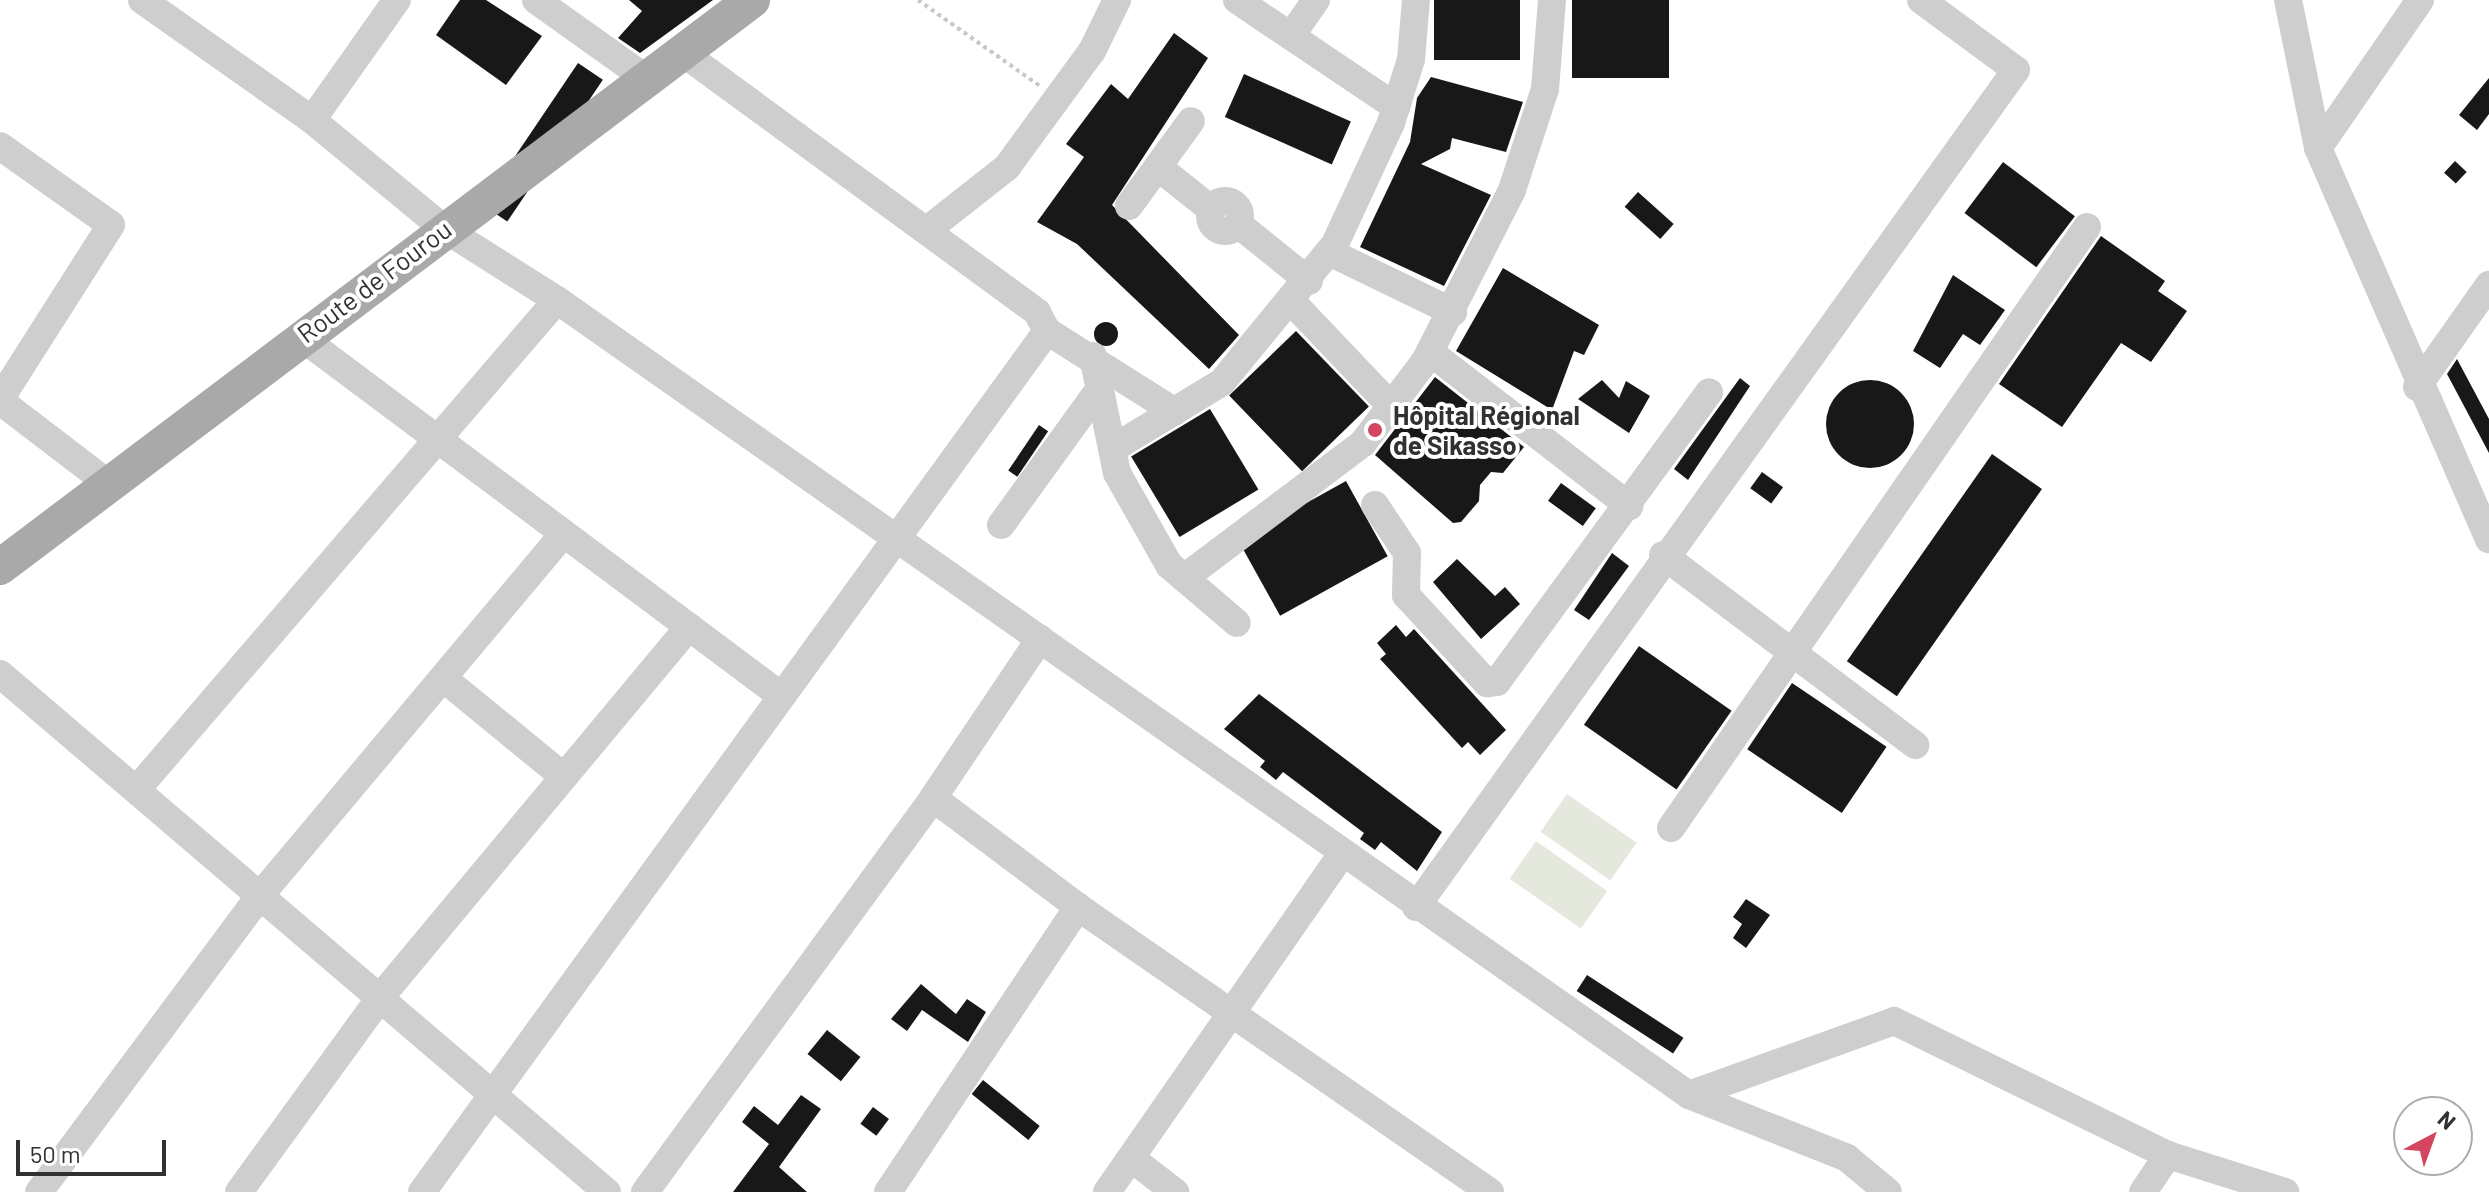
<!DOCTYPE html>
<meta charset="utf-8">
<style>
body{margin:0}
#map{position:relative;width:2489px;height:1192px;overflow:hidden;background:#fff;font-family:Barlow,sans-serif}
div>[style]{position:absolute}
.green>*{inset:0;background:#e5e9dd;transform-origin:0 0}
.building>*{inset:0;background:#181818;transform-origin:0 0}
.round{border-radius:50%}
.path>*{height:4px;margin-top:-2px;transform-origin:0;background:repeating-linear-gradient(90deg,#c8c8c8 0 4px,transparent 0 8px)}
.minor>*{height:28px;margin:-14px;padding:0 14px;transform-origin:14px;border-radius:14px;background:#cecece}
.minor>.ring{margin:-14px;padding:0;box-sizing:content-box;background:none;border:28px solid #cecece;border-radius:50%}
.major>*{height:36px;margin:-18px;padding:0 18px;transform-origin:18px;border-radius:18px;background:#a9a9a9}
.dots>*{width:22px;height:22px;translate:-50% -50%;box-sizing:border-box;border:4px solid #fff;border-radius:50%}
span{translate:-50% -50%;white-space:nowrap;text-align:center;line-height:1.15;-webkit-text-stroke:8px #fff;paint-order:stroke}
.street-label{font-size:26px;color:#313131}
.poi-label{font-size:26px;color:#313131;font-weight:700}
.left{translate:0 -50%;text-align:left}
.north{position:absolute;left:2393px;top:1096px;width:80px;height:80px;box-sizing:border-box;background:#fff;border:2px solid #adadad;border-radius:50%;rotate:41deg;font-size:22px;font-weight:700;line-height:32px;text-align:center;color:#313131}
.north::after{content:'';display:block;margin:auto;width:28px;height:36px;background:#d44660;clip-path:polygon(50% 0,100% 100%,50% 72%,0 100%)}
.scale{position:absolute;left:16px;top:1140px;width:150px;height:36px;box-sizing:border-box;border:4px solid #313131;border-top:0;padding-left:10px;font-size:24px;line-height:28px;white-space:nowrap;color:#313131;-webkit-text-stroke:6px #fff;paint-order:stroke}
</style>
<div id="map">
<div class="green">
<div style="left:1567px;top:794px;width:85px;height:46px;rotate:35deg"></div>
<div style="left:1536px;top:841px;width:87px;height:46px;rotate:35deg"></div>
</div>
<div class="building">
<div style="clip-path:polygon(460px 0,486px 0,542px 36px,506px 85px,436px 35px)"></div>
<div style="clip-path:polygon(629px 0,713px 0,640px 53px,618px 38px,642px 11px)"></div>
<div style="left:1434px;top:0;width:86px;height:60px"></div>
<div style="left:1572px;top:0;width:97px;height:78px"></div>
<div style="clip-path:polygon(1174px 33px,1208px 58px,1112px 205px,1239px 335px,1209px 369px,1077px 244px,1037px 222px,1084px 157px,1066px 144px,1111px 84px,1128px 99px)"></div>
<div style="left:578px;top:63px;width:30px;height:171px;rotate:34deg"></div>
<div style="left:1244px;top:74px;width:117px;height:47px;rotate:24deg"></div>
<div style="clip-path:polygon(1431px 77px,1523px 102px,1506px 152px,1452px 138px,1450px 149px,1421px 164px,1491px 195px,1444px 286px,1360px 247px,1410px 142px,1417px 98px)"></div>
<div style="clip-path:polygon(2489px 78px,2489px 114px,2477px 130px,2459px 115px)"></div>
<div style="left:2455px;top:161px;width:16px;height:16px;rotate:43deg"></div>
<div style="left:2003px;top:162px;width:90px;height:64px;rotate:37deg"></div>
<div style="left:1638px;top:192px;width:48px;height:20px;rotate:42deg"></div>
<div style="clip-path:polygon(2101px 236px,2165px 281px,2158px 291px,2187px 311px,2151px 362px,2121px 343px,2062px 427px,1999px 384px)"></div>
<div style="clip-path:polygon(1503px 268px,1599px 325px,1584px 355px,1574px 351px,1552px 410px,1456px 351px)"></div>
<div style="clip-path:polygon(1953px 275px,2005px 310px,1980px 345px,1963px 334px,1940px 368px,1913px 351px)"></div>
<div class="round" style="left:1094px;top:322px;width:24px;height:24px"></div>
<div style="left:1296px;top:331px;width:105px;height:93px;rotate:46deg"></div>
<div style="clip-path:polygon(2457px 359px,2489px 419px,2489px 453px,2447px 374px)"></div>
<div style="clip-path:polygon(1435px 377px,1524px 447px,1503px 473px,1491px 472px,1480px 485px,1479px 501px,1461px 522px,1453px 523px,1375px 455px)"></div>
<div style="clip-path:polygon(1740px 378px,1750px 386px,1688px 480px,1674px 469px)"></div>
<div style="clip-path:polygon(1602px 380px,1619px 398px,1626px 381px,1650px 396px,1629px 433px,1578px 399px)"></div>
<div class="round" style="left:1826px;top:380px;width:88px;height:88px"></div>
<div style="left:1210px;top:409px;width:94px;height:92px;rotate:59deg"></div>
<div style="left:1039px;top:425px;width:11px;height:55px;rotate:34deg"></div>
<div style="left:1992px;top:454px;width:61px;height:253px;rotate:35deg"></div>
<div style="left:1762px;top:472px;width:26px;height:20px;rotate:36deg"></div>
<div style="left:1346px;top:481px;width:86px;height:123px;rotate:61deg"></div>
<div style="left:1561px;top:483px;width:43px;height:22px;rotate:36deg"></div>
<div style="clip-path:polygon(1612px 553px,1629px 566px,1589px 620px,1574px 610px)"></div>
<div style="clip-path:polygon(1457px 559px,1495px 596px,1505px 587px,1520px 604px,1481px 639px,1433px 582px)"></div>
<div style="clip-path:polygon(1396px 625px,1406px 637px,1414px 629px,1506px 730px,1480px 755px,1468px 742px,1462px 748px,1380px 659px,1386px 654px,1377px 643px)"></div>
<div style="left:1639px;top:646px;width:113px;height:96px;rotate:35deg"></div>
<div style="left:1792px;top:683px;width:114px;height:80px;rotate:34deg"></div>
<div style="clip-path:polygon(1259px 694px,1442px 832px,1417px 871px,1381px 842px,1375px 850px,1360px 839px,1364px 833px,1283px 772px,1276px 780px,1260px 767px,1265px 761px,1224px 729px)"></div>
<div style="clip-path:polygon(1746px 899px,1770px 915px,1746px 948px,1733px 938px,1742px 924px,1733px 917px)"></div>
<div style="left:1587px;top:975px;width:115px;height:19px;rotate:33deg"></div>
<div style="clip-path:polygon(921px 984px,956px 1014px,967px 999px,986px 1012px,968px 1042px,922px 1010px,907px 1031px,891px 1019px)"></div>
<div style="left:827px;top:1030px;width:43px;height:31px;rotate:39deg"></div>
<div style="left:983px;top:1080px;width:73px;height:18px;rotate:39deg"></div>
<div style="clip-path:polygon(801px 1095px,821px 1109px,779px 1167px,807px 1192px,733px 1192px,769px 1144px,742px 1122px,754px 1106px,778px 1125px)"></div>
<div style="left:873px;top:1107px;width:20px;height:21px;rotate:37deg"></div>
</div>
<div class="path">
<div style="left:918px;top:0;width:149px;rotate:35.2deg"></div>
</div>
<div class="minor">
<div style="left:142px;top:0;width:208px;rotate:35.2deg"></div>
<div style="left:312px;top:120px;width:170px;rotate:39.5deg"></div>
<div style="left:443px;top:228px;width:135px;rotate:32.3deg"></div>
<div style="left:557px;top:300px;width:1383px;rotate:35.08deg"></div>
<div style="left:1689px;top:1095px;width:170px;rotate:21.7deg"></div>
<div style="left:1847px;top:1158px;width:53px;rotate:39.7deg"></div>
<div style="left:536px;top:0;width:133px;rotate:35.5deg"></div>
<div style="left:1237px;top:0;width:192px;rotate:33.9deg"></div>
<div style="left:2288px;top:0;width:151px;rotate:78.5deg"></div>
<div style="left:2318px;top:148px;width:427px;rotate:66.4deg"></div>
<div style="left:1291px;top:36px;width:44px;rotate:-55.2deg"></div>
<div style="left:312px;top:120px;width:147px;rotate:-54.7deg"></div>
<div style="left:0;top:146px;width:136px;rotate:35.4deg"></div>
<div style="left:111px;top:225px;width:206px;rotate:122.5deg"></div>
<div style="left:2318px;top:148px;width:180px;rotate:-55.4deg"></div>
<div style="left:1158px;top:167px;width:69px;rotate:38.5deg"></div>
<div class="ring" style="left:1210px;top:201px;width:2px;height:2px"></div>
<div style="left:1129px;top:206px;width:105px;rotate:-53.9deg"></div>
<div style="left:1238px;top:224px;width:91px;rotate:38.8deg"></div>
<div style="left:927px;top:230px;width:102px;rotate:-38.2deg"></div>
<div style="left:1007px;top:167px;width:144px;rotate:-53.8deg"></div>
<div style="left:1092px;top:51px;width:57px;rotate:-63.9deg"></div>
<div style="left:1329px;top:252px;width:138px;rotate:25.8deg"></div>
<div style="left:1293px;top:303px;width:142px;rotate:46.4deg"></div>
<div style="left:1047px;top:331px;width:151px;rotate:32.3deg"></div>
<div style="left:301px;top:337px;width:598px;rotate:36.77deg"></div>
<div style="left:1430px;top:352px;width:252px;rotate:37.7deg"></div>
<div style="left:1093px;top:356px;width:119px;rotate:78.4deg"></div>
<div style="left:1117px;top:473px;width:106px;rotate:60.5deg"></div>
<div style="left:1169px;top:565px;width:89px;rotate:40.5deg"></div>
<div style="left:2417px;top:387px;width:125px;rotate:-54.8deg"></div>
<div style="left:0;top:401px;width:137px;rotate:37.3deg"></div>
<div style="left:1112px;top:449px;width:129px;rotate:-31.3deg"></div>
<div style="left:1222px;top:382px;width:178px;rotate:-50.7deg"></div>
<div style="left:1335px;top:244px;width:133px;rotate:-65.2deg"></div>
<div style="left:1391px;top:123px;width:67px;rotate:-72.6deg"></div>
<div style="left:1411px;top:59px;width:59px;rotate:-85.2deg"></div>
<div style="left:1375px;top:505px;width:58px;rotate:56.3deg"></div>
<div style="left:1407px;top:553px;width:42px;rotate:91.4deg"></div>
<div style="left:1406px;top:595px;width:120px;rotate:47.4deg"></div>
<div style="left:1487px;top:683px;width:10px;rotate:-6deg"></div>
<div style="left:1497px;top:682px;width:359px;rotate:-53.8deg"></div>
<div style="left:1001px;top:525px;width:169px;rotate:-54.1deg"></div>
<div style="left:1663px;top:555px;width:316px;rotate:37deg"></div>
<div style="left:1184px;top:578px;width:224px;rotate:-37deg"></div>
<div style="left:1363px;top:443px;width:103px;rotate:-52.9deg"></div>
<div style="left:1425px;top:361px;width:192px;rotate:-63deg"></div>
<div style="left:1512px;top:190px;width:106px;rotate:-71.9deg"></div>
<div style="left:1545px;top:89px;width:89px;rotate:-85.5deg"></div>
<div style="left:0;top:674px;width:798px;rotate:40.48deg"></div>
<div style="left:443px;top:678px;width:156px;rotate:39.3deg"></div>
<div style="left:138px;top:788px;width:643px;rotate:-49.35deg"></div>
<div style="left:933px;top:798px;width:181px;rotate:36.9deg"></div>
<div style="left:1078px;top:907px;width:501px;rotate:34.67deg"></div>
<div style="left:1671px;top:828px;width:731px;rotate:-55.31deg"></div>
<div style="left:1416px;top:907px;width:1030px;rotate:-54.37deg"></div>
<div style="left:2016px;top:70px;width:118px;rotate:-143.6deg"></div>
<div style="left:1689px;top:1095px;width:218px;rotate:-19.8deg"></div>
<div style="left:1894px;top:1021px;width:305px;rotate:26.1deg"></div>
<div style="left:2168px;top:1155px;width:123px;rotate:17.5deg"></div>
<div style="left:1131px;top:1158px;width:56px;rotate:37.7deg"></div>
<div style="left:39px;top:1192px;width:374px;rotate:-53.3deg"></div>
<div style="left:263px;top:892px;width:463px;rotate:-50deg"></div>
<div style="left:239px;top:1192px;width:245px;rotate:-54deg"></div>
<div style="left:383px;top:994px;width:478px;rotate:-50.2deg"></div>
<div style="left:422px;top:1192px;width:1064px;rotate:-54.02deg"></div>
<div style="left:1047px;top:331px;width:21px;rotate:-118deg"></div>
<div style="left:1037px;top:312px;width:440px;rotate:-143.8deg"></div>
<div style="left:645px;top:1192px;width:488px;rotate:-53.8deg"></div>
<div style="left:933px;top:798px;width:192px;rotate:-56.1deg"></div>
<div style="left:888px;top:1192px;width:343px;rotate:-56.3deg"></div>
<div style="left:1107px;top:1192px;width:410px;rotate:-55.2deg"></div>
<div style="left:2143px;top:1192px;width:45px;rotate:-56deg"></div>
</div>
<div class="major">
<div style="left:0;top:567px;width:942px;rotate:-37.02deg"></div>
</div>
<div class="dots">
<div style="left:1375px;top:430px;background:#d44660"></div>
</div>
<div class="street-label">
<span style="left:374px;top:281px;rotate:-37deg">Route de Fourou</span>
</div>
<div class="poi-label">
<span class="left" style="left:1393px;top:430px">Hôpital Régional<br>de Sikasso</span>
</div>
<div class="north">N</div>
<div class="scale">50 m</div>
</div>
